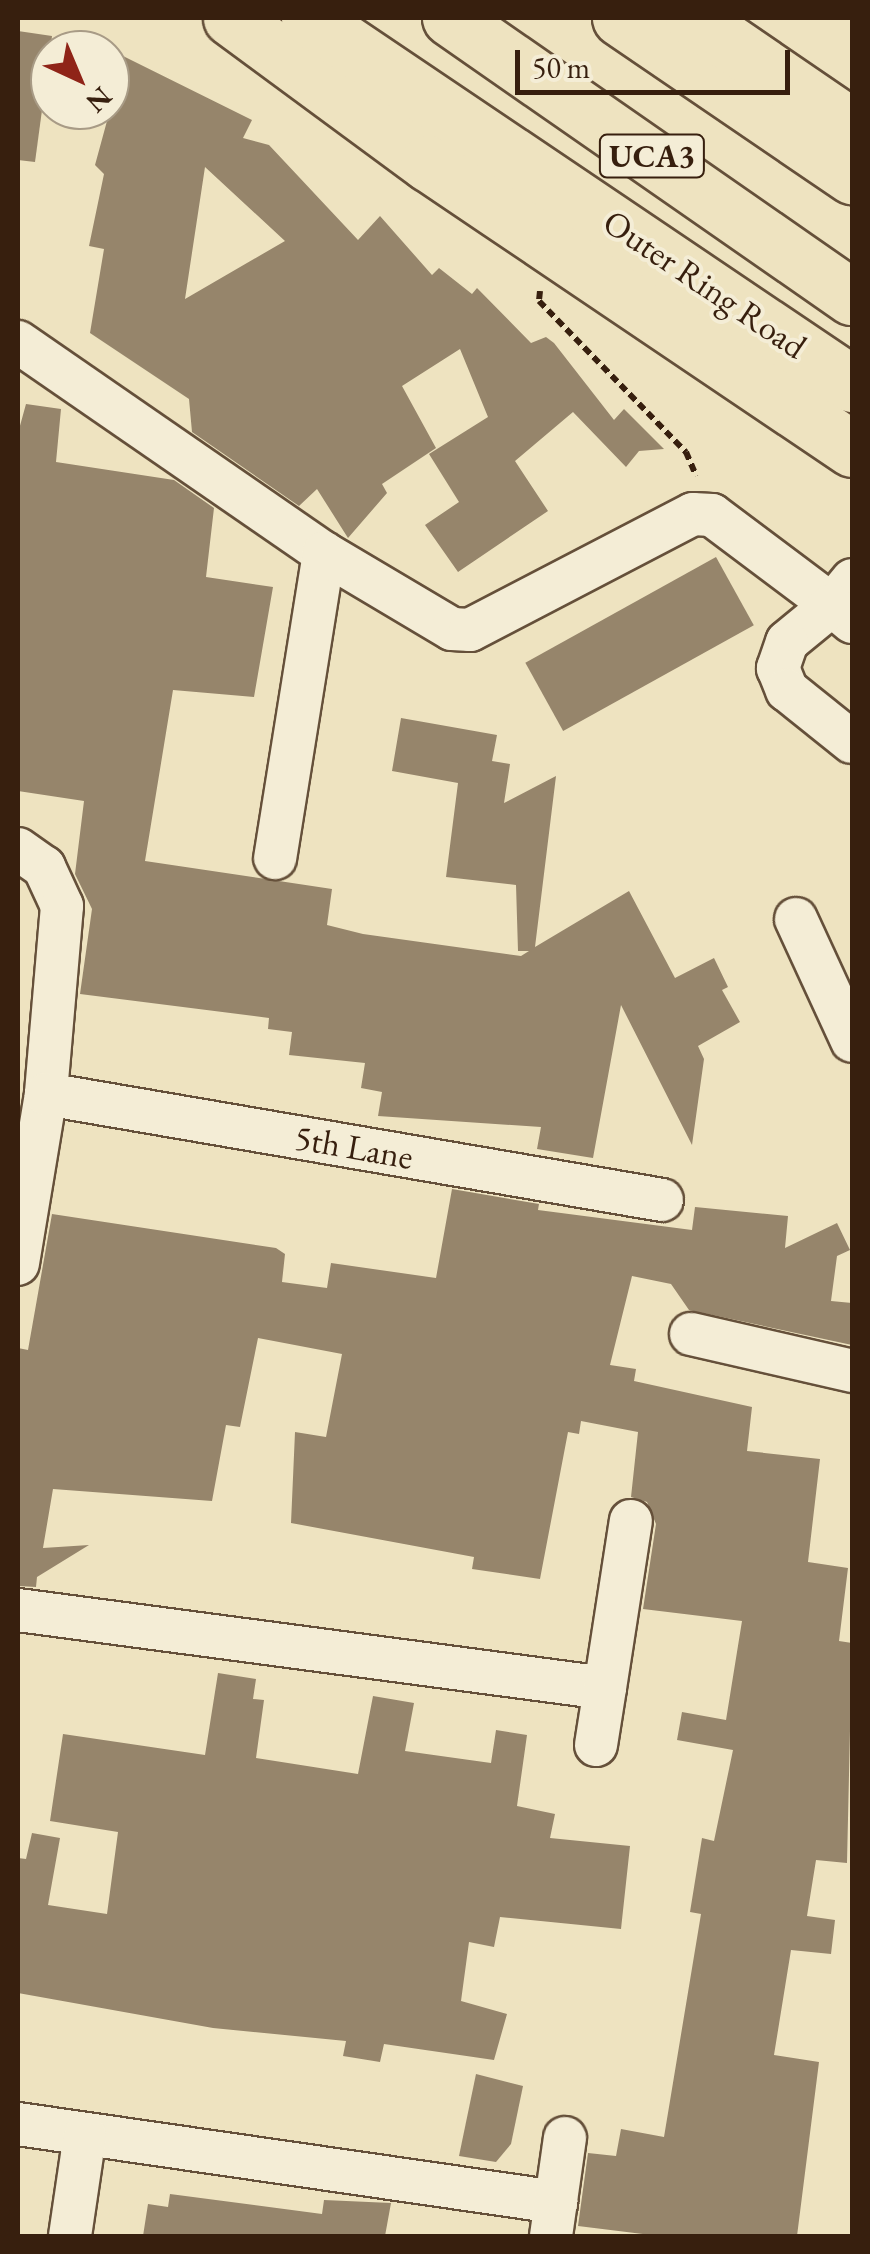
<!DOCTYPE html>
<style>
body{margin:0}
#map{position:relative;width:870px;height:2254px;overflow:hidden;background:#eee3c0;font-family:"EB Garamond",serif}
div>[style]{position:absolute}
.building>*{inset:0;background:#96856b;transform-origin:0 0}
.path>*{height:6px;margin-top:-3px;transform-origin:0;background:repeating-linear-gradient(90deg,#371f0e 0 8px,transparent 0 13px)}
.roads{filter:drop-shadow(2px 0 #65503a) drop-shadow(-2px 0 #65503a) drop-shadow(0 2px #65503a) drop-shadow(0 -2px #65503a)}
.minor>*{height:42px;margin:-21px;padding:0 21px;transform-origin:21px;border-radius:21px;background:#f4edd6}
.major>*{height:55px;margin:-27.5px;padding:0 27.5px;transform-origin:27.5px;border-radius:27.5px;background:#eee3c0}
span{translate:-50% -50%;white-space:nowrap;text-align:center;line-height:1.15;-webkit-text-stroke:8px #f4edd6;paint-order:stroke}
.shield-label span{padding:2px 8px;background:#f4edd6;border:2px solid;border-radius:8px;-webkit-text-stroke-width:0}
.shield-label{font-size:32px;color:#371f0e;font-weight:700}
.street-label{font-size:35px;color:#371f0e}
.frame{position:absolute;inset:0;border:20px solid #371f0e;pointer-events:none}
.north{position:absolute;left:30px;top:30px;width:100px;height:100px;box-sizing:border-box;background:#f4edd6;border:2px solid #a89b86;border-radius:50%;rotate:136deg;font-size:28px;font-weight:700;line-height:40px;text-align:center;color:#371f0e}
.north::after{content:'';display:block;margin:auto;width:35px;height:45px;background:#8f2418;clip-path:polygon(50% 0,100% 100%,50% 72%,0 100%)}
.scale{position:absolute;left:515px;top:50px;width:275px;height:45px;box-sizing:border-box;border:5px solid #371f0e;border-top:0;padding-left:12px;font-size:30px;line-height:35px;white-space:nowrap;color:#371f0e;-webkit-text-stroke:8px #f4edd6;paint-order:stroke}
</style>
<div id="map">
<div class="building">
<div style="clip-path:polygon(18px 31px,52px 36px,35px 162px,18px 160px)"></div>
<div style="clip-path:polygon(evenodd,123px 56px,252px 120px,243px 138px,269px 145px,358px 240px,380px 216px,432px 275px,439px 268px,472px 294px,477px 288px,531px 343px,546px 337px,554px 343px,614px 420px,624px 409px,664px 449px,639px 451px,626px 467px,573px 412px,515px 461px,548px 511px,458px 572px,425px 525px,459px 502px,429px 454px,488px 417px,460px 349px,402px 386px,436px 448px,382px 484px,387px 493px,348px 538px,317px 489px,299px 506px,192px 432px,189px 399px,90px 333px,104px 249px,89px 246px,104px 174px,95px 165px,110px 110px,110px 60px,123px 56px,205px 167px,285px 241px,185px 299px,205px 167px)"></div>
<div style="clip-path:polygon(26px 404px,61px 409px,56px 462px,174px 480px,214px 508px,206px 577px,273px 587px,254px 697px,173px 690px,145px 861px,332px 889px,327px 925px,363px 934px,521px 956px,529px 951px,518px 951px,516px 885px,446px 877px,458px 783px,392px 771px,401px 718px,497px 735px,492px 761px,510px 764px,504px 803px,556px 776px,535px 947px,629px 891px,675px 978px,714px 958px,728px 987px,722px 990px,740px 1022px,698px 1046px,704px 1059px,692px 1145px,621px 1005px,593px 1158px,537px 1149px,541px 1127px,378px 1116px,382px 1092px,361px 1088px,365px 1063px,289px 1055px,292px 1032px,268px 1029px,269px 1018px,80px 994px,92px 909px,75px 874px,84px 801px,18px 791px,18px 433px)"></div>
<div style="left:716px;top:557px;width:78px;height:218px;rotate:61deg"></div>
<div style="clip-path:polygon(452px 1189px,539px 1204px,538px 1210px,692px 1230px,695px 1207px,788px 1216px,785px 1248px,837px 1223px,850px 1250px,837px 1256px,831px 1301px,852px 1303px,852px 1345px,689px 1310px,671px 1284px,632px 1276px,610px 1365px,636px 1369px,634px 1381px,752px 1407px,747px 1451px,820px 1459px,808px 1562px,848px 1568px,839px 1641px,852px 1643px,847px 1863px,816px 1860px,807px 1916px,835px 1920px,831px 1954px,791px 1950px,774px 2055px,819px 2062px,797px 2236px,659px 2236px,578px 2226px,588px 2153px,616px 2156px,621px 2129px,664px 2137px,701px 1914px,690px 1912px,702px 1838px,714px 1841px,733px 1750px,677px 1740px,682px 1712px,726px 1720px,742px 1621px,643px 1609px,656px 1524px,647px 1502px,631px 1497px,638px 1432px,581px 1421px,579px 1434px,568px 1432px,540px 1579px,472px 1569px,474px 1557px,291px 1523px,295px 1432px,326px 1437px,342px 1354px,258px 1338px,240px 1427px,226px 1425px,212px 1501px,53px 1489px,43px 1548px,89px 1545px,37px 1577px,36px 1587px,18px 1586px,18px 1348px,28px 1350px,52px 1214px,276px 1248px,285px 1254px,282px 1282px,327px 1288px,331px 1263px,436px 1278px)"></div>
<div style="clip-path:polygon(218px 1673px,256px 1679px,253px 1699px,264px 1700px,256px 1758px,358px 1774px,373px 1696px,414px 1703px,405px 1751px,491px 1763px,496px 1730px,527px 1735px,517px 1806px,555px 1814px,550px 1838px,630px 1846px,621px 1929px,500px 1917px,494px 1947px,469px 1942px,461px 2001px,507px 2014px,494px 2060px,384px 2044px,380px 2062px,343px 2056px,346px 2041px,213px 2028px,18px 1993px,18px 1858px,26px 1859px,32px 1833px,60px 1838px,48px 1905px,107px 1914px,118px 1832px,50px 1821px,63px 1734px,205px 1755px)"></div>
<div style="clip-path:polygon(476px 2074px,523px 2086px,511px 2144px,496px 2162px,459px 2156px)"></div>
<div style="clip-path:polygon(170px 2194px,322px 2214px,324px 2200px,391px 2203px,385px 2236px,143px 2236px,148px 2204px,168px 2207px)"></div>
</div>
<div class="path">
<div style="left:540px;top:291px;width:10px;rotate:96deg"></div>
<div style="left:539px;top:301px;width:211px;rotate:45.8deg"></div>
<div style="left:686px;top:452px;width:26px;rotate:67deg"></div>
</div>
<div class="roads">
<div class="minor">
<div style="left:18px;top:342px;width:372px;rotate:34.6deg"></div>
<div style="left:324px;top:553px;width:309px;rotate:99.1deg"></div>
<div style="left:324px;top:553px;width:149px;rotate:30.7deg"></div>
<div style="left:452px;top:629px;width:18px;rotate:3deg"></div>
<div style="left:470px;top:630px;width:251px;rotate:-27.5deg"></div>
<div style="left:693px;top:514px;width:19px;rotate:3deg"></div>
<div style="left:712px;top:515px;width:150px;rotate:36.9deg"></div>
<div style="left:832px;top:605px;width:32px;rotate:-51deg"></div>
<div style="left:852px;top:622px;width:26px;rotate:-140deg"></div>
<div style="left:832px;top:605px;width:58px;rotate:140.6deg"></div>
<div style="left:787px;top:642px;width:28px;rotate:109deg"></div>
<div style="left:778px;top:668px;width:24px;rotate:68deg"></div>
<div style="left:787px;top:690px;width:83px;rotate:38.7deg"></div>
<div style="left:18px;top:849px;width:32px;rotate:35deg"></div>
<div style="left:44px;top:867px;width:43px;rotate:65.2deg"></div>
<div style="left:62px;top:906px;width:189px;rotate:94.9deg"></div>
<div style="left:46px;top:1094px;width:172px;rotate:99.4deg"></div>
<div style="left:796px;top:919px;width:134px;rotate:65.3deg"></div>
<div style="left:46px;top:1094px;width:625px;rotate:9.76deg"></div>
<div style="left:691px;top:1334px;width:165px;rotate:12.9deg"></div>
<div style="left:18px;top:1610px;width:592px;rotate:7.57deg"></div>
<div style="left:605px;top:1688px;width:169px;rotate:-81.2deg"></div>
<div style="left:596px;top:1745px;width:58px;rotate:-81deg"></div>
<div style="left:18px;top:2124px;width:544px;rotate:8.25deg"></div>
<div style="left:70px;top:2236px;width:102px;rotate:-81.6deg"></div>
<div style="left:551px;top:2236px;width:99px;rotate:-81.9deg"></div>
</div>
<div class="major">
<div style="left:231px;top:18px;width:245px;rotate:36.4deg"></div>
<div style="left:428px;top:163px;width:511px;rotate:34deg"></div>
<div style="left:309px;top:18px;width:655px;rotate:33.98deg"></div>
<div style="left:450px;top:18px;width:489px;rotate:34.8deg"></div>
<div style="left:620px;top:18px;width:281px;rotate:34.3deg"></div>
<div style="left:693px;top:18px;width:193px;rotate:34.4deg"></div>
</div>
</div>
<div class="shield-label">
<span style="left:652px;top:156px">UCA3</span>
</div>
<div class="street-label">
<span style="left:705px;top:284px;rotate:34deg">Outer Ring Road</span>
<span style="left:354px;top:1147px;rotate:10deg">5th Lane</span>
</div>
<div class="frame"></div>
<div class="north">N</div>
<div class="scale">50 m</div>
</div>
